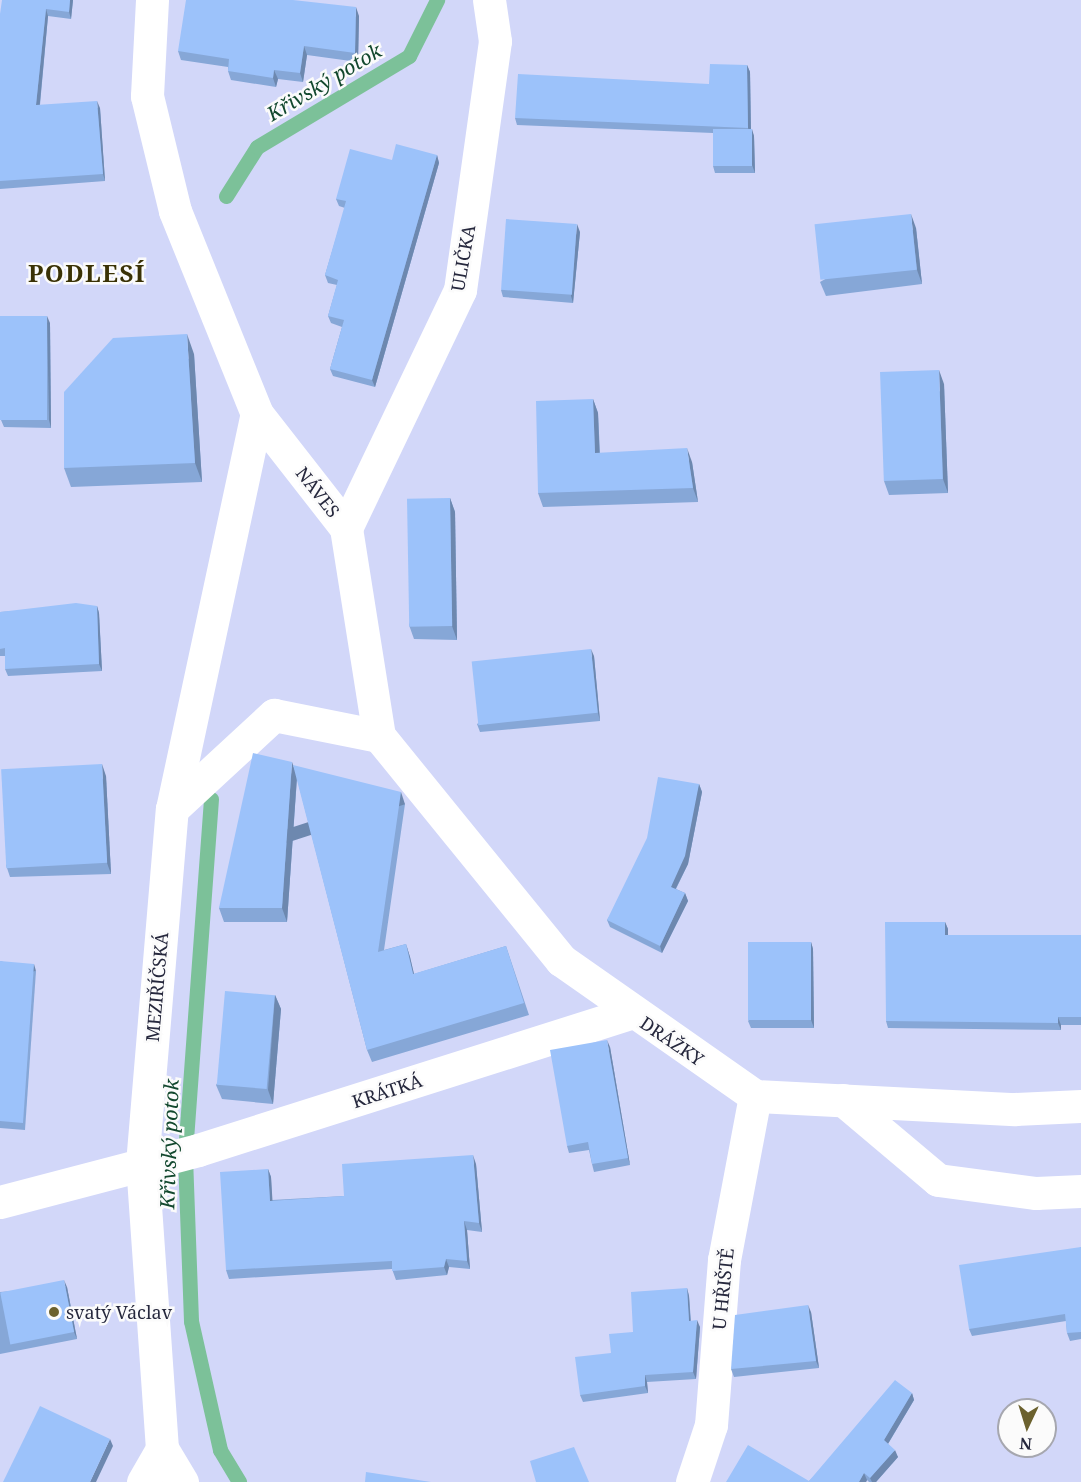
<!DOCTYPE html>
<meta charset="utf-8">
<style>
body{margin:0}
#map{position:relative;width:1081px;height:1482px;overflow:hidden;background:#d2d7f9;font-family:"Noto Serif",serif}
div>[style]{position:absolute}
.stream>*{height:15px;margin:-7.5px;padding:0 7.5px;transform-origin:7.5px;border-radius:7.5px;background:#7cc199}
.minor>*{height:33px;margin:-16.5px;padding:0 16.5px;transform-origin:16.5px;border-radius:16.5px;background:#fff}
.wall>*{inset:0;background:#86a7d7}
.shaded-wall>*{inset:0;background:#6d88af;transform-origin:0 0}
.building>*{inset:0;background:#9cc2fa;transform-origin:0 0}
.dots>*{width:16px;height:16px;translate:-50% -50%;box-sizing:border-box;border:3px solid #fbfbfb;border-radius:50%}
span{translate:-50% -50%;white-space:nowrap;text-align:center;line-height:1.15;-webkit-text-stroke:5px #fbfbfb;paint-order:stroke}
.street-label{font-size:18px;color:#26283d}
.poi-label{font-size:18px;color:#26283d}
.left{translate:0 -50%;text-align:left}
.water-label{font-size:20px;color:#12482e;font-style:italic}
.district-label{font-size:24px;color:#3a3206;font-weight:700;letter-spacing:1.5px}
.north{position:absolute;left:997px;top:1398px;width:60px;height:60px;box-sizing:border-box;background:#fbfbfb;border:2px solid #a6a7af;border-radius:50%;rotate:184deg;font-size:16px;font-weight:700;line-height:24px;text-align:center;color:#26283d}
.north::after{content:'';display:block;margin:auto;width:21px;height:27px;background:#6b612e;clip-path:polygon(50% 0,100% 100%,50% 72%,0 100%)}
</style>
<div id="map">
<div class="stream">
<div style="left:226px;top:196px;width:58px;rotate:-57.7deg"></div>
<div style="left:257px;top:147px;width:177px;rotate:-30.9deg"></div>
<div style="left:409px;top:56px;width:63px;rotate:-63.4deg"></div>
<div style="left:211px;top:799px;width:359px;rotate:94.2deg"></div>
<div style="left:185px;top:1157px;width:164px;rotate:87.9deg"></div>
<div style="left:191px;top:1321px;width:132px;rotate:77.3deg"></div>
<div style="left:220px;top:1450px;width:37px;rotate:59deg"></div>
</div>
<div class="minor">
<div style="left:152px;top:0;width:96px;rotate:93deg"></div>
<div style="left:147px;top:96px;width:118px;rotate:76.3deg"></div>
<div style="left:175px;top:211px;width:219px;rotate:68deg"></div>
<div style="left:257px;top:414px;width:145px;rotate:52deg"></div>
<div style="left:346px;top:528px;width:211px;rotate:81deg"></div>
<div style="left:346px;top:528px;width:264px;rotate:-64.4deg"></div>
<div style="left:460px;top:290px;width:251px;rotate:-82deg"></div>
<div style="left:495px;top:41px;width:41px;rotate:-98.3deg"></div>
<div style="left:379px;top:736px;width:289px;rotate:50.9deg"></div>
<div style="left:561px;top:960px;width:237px;rotate:35deg"></div>
<div style="left:755px;top:1096px;width:260px;rotate:2.9deg"></div>
<div style="left:1015px;top:1109px;width:66px;rotate:-2.6deg"></div>
<div style="left:172px;top:809px;width:139px;rotate:-42.7deg"></div>
<div style="left:274px;top:715px;width:107px;rotate:11.3deg"></div>
<div style="left:843px;top:1100px;width:124px;rotate:40.1deg"></div>
<div style="left:938px;top:1180px;width:99px;rotate:7.6deg"></div>
<div style="left:1036px;top:1193px;width:45px;rotate:-2.5deg"></div>
<div style="left:0;top:1202px;width:205px;rotate:-14.7deg"></div>
<div style="left:198px;top:1150px;width:454px;rotate:-17.6deg"></div>
<div style="left:143px;top:1482px;width:38px;rotate:-60deg"></div>
<div style="left:182px;top:1482px;width:39px;rotate:-121deg"></div>
<div style="left:162px;top:1449px;width:286px;rotate:-94deg"></div>
<div style="left:142px;top:1164px;width:356px;rotate:-85.2deg"></div>
<div style="left:172px;top:809px;width:404px;rotate:-77.9deg"></div>
<div style="left:692px;top:1482px;width:60px;rotate:-71.6deg"></div>
<div style="left:711px;top:1425px;width:166px;rotate:-85.5deg"></div>
<div style="left:724px;top:1260px;width:167px;rotate:-79.3deg"></div>
</div>
<div class="wall">
<div style="clip-path:polygon(73px 0,71px 19px,48px 16px,40px 105px,100px 108px,105px 181px,0 189px,0 14px)"></div>
<div style="clip-path:polygon(359px 16px,358px 62px,307px 55px,303px 82px,278px 79px,276px 87px,231px 80px,228px 71px,228px 67px,181px 60px,178px 51px)"></div>
<div style="clip-path:polygon(747px 65px,750px 72px,751px 129px,754px 136px,755px 173px,715px 173px,713px 166px,713px 133px,517px 125px,515px 118px,709px 84px)"></div>
<div style="clip-path:polygon(437px 155px,439px 163px,375px 387px,333px 376px,330px 369px,342px 327px,331px 323px,328px 316px,337px 285px,328px 283px,325px 275px,345px 208px,339px 206px,336px 199px,392px 160px)"></div>
<div style="clip-path:polygon(916px 228px,922px 284px,826px 296px,820px 282px)"></div>
<div style="clip-path:polygon(580px 232px,573px 303px,503px 297px,501px 290px)"></div>
<div style="clip-path:polygon(0 316px,50px 323px,51px 428px,4px 427px,1px 420px,1px 394px,0 394px)"></div>
<div style="clip-path:polygon(194px 354px,202px 482px,71px 487px,64px 468px)"></div>
<div style="clip-path:polygon(944px 384px,948px 493px,889px 495px,884px 481px)"></div>
<div style="clip-path:polygon(593px 399px,598px 413px,600px 453px,692px 462px,698px 502px,543px 507px,538px 493px)"></div>
<div style="clip-path:polygon(450px 498px,455px 512px,457px 640px,414px 639px,409px 625px)"></div>
<div style="clip-path:polygon(97px 606px,99px 613px,102px 671px,8px 676px,5px 669px,5px 656px,0 656px,0 612px)"></div>
<div style="clip-path:polygon(594px 656px,600px 721px,480px 732px,477px 724px)"></div>
<div style="clip-path:polygon(294px 769px,405px 804px,384px 950px,406px 944px,410px 957px,414px 974px,506px 946px,529px 1015px,372px 1062px,367px 1050px,297px 778px,287px 922px,224px 922px,219px 908px)"></div>
<div style="clip-path:polygon(106px 776px,111px 874px,10px 877px,6px 865px)"></div>
<div style="clip-path:polygon(699px 784px,702px 792px,688px 864px,676px 889px,685px 893px,688px 901px,662px 953px,610px 927px,607px 920px)"></div>
<div style="clip-path:polygon(945px 922px,948px 929px,948px 935px,1081px 935px,1081px 1025px,1061px 1025px,1061px 1030px,888px 1028px,886px 1021px)"></div>
<div style="clip-path:polygon(811px 942px,813px 949px,814px 1028px,751px 1028px,748px 1021px)"></div>
<div style="clip-path:polygon(0 961px,36px 971px,25px 1130px,0 1128px)"></div>
<div style="clip-path:polygon(275px 995px,281px 1009px,273px 1104px,222px 1099px,216px 1085px)"></div>
<div style="clip-path:polygon(610px 1047px,630px 1165px,594px 1172px,592px 1164px,589px 1150px,569px 1153px,567px 1146px)"></div>
<div style="clip-path:polygon(476px 1164px,482px 1232px,467px 1230px,470px 1269px,449px 1267px,447px 1275px,396px 1280px,392px 1269px,229px 1279px,226px 1270px,268px 1169px,271px 1177px,272px 1200px,344px 1196px)"></div>
<div style="clip-path:polygon(1081px 1247px,1081px 1339px,1070px 1341px,1067px 1333px,1066px 1321px,972px 1336px,969px 1329px)"></div>
<div style="clip-path:polygon(67px 1287px,77px 1339px,0 1354px,0 1292px)"></div>
<div style="clip-path:polygon(687px 1288px,689px 1296px,691px 1321px,700px 1327px,696px 1379px,647px 1382px,648px 1393px,583px 1402px,580px 1395px,611px 1353px,633px 1332px)"></div>
<div style="clip-path:polygon(811px 1312px,819px 1368px,734px 1377px,731px 1369px)"></div>
<div style="clip-path:polygon(912px 1393px,914px 1400px,888px 1444px,898px 1457px,876px 1482px,869px 1482px,867px 1480px,866px 1482px,726px 1482px,809px 1481px)"></div>
</div>
<div class="shaded-wall">
<div style="clip-path:polygon(70px 0,73px 0,71px 19px,69px 12px)"></div>
<div style="clip-path:polygon(356px 7px,359px 16px,358px 62px,355px 53px)"></div>
<div style="clip-path:polygon(46px 9px,48px 16px,39px 112px,36px 105px)"></div>
<div style="clip-path:polygon(304px 46px,307px 55px,303px 82px,300px 73px)"></div>
<div style="clip-path:polygon(747px 65px,750px 72px,751px 135px,748px 128px)"></div>
<div style="clip-path:polygon(274px 70px,278px 79px,276px 87px,273px 78px)"></div>
<div style="clip-path:polygon(97px 101px,100px 108px,105px 181px,103px 174px)"></div>
<div style="clip-path:polygon(752px 129px,754px 136px,755px 173px,752px 165px)"></div>
<div style="clip-path:polygon(437px 155px,439px 163px,375px 387px,372px 380px)"></div>
<div style="clip-path:polygon(911px 214px,916px 228px,922px 284px,917px 270px)"></div>
<div style="clip-path:polygon(577px 224px,580px 232px,573px 303px,571px 296px)"></div>
<div style="clip-path:polygon(47px 316px,50px 323px,51px 428px,49px 420px)"></div>
<div style="clip-path:polygon(187px 334px,194px 354px,202px 482px,195px 463px)"></div>
<div style="clip-path:polygon(939px 370px,944px 384px,948px 493px,943px 479px)"></div>
<div style="clip-path:polygon(593px 399px,598px 413px,600px 467px,595px 453px)"></div>
<div style="clip-path:polygon(687px 448px,692px 462px,698px 502px,693px 488px)"></div>
<div style="clip-path:polygon(450px 498px,455px 512px,457px 640px,452px 626px)"></div>
<div style="clip-path:polygon(97px 606px,99px 613px,102px 671px,99px 664px)"></div>
<div style="clip-path:polygon(591px 649px,594px 656px,600px 721px,598px 713px)"></div>
<div style="clip-path:polygon(292px 762px,297px 776px,287px 922px,282px 908px)"></div>
<div style="clip-path:polygon(102px 764px,106px 776px,111px 874px,107px 863px)"></div>
<div style="clip-path:polygon(699px 784px,702px 792px,688px 864px,673px 894px,671px 887px)"></div>
<div style="left:401px;top:792px;width:13px;height:162px;rotate:72deg"></div>
<div style="clip-path:polygon(685px 893px,688px 901px,662px 953px,660px 946px)"></div>
<div style="clip-path:polygon(945px 922px,948px 929px,948px 942px,945px 935px)"></div>
<div style="clip-path:polygon(811px 942px,813px 949px,814px 1028px,811px 1020px)"></div>
<div style="clip-path:polygon(406px 944px,410px 957px,417px 987px,413px 974px)"></div>
<div style="left:34px;top:964px;width:7px;height:159px;rotate:74deg"></div>
<div style="clip-path:polygon(275px 995px,281px 1009px,273px 1104px,268px 1090px)"></div>
<div style="clip-path:polygon(1058px 1017px,1061px 1025px,1061px 1030px,1058px 1023px)"></div>
<div style="clip-path:polygon(607px 1040px,610px 1047px,630px 1165px,628px 1158px)"></div>
<div style="clip-path:polygon(473px 1155px,476px 1164px,482px 1232px,479px 1223px)"></div>
<div style="clip-path:polygon(268px 1169px,271px 1177px,273px 1209px,270px 1201px)"></div>
<div style="clip-path:polygon(464px 1221px,467px 1230px,470px 1269px,467px 1261px)"></div>
<div style="clip-path:polygon(446px 1259px,449px 1267px,447px 1275px,444px 1267px)"></div>
<div style="clip-path:polygon(64px 1280px,67px 1287px,77px 1339px,74px 1332px)"></div>
<div style="clip-path:polygon(687px 1288px,689px 1296px,691px 1329px,689px 1321px)"></div>
<div style="clip-path:polygon(808px 1305px,811px 1312px,819px 1368px,816px 1361px)"></div>
<div style="clip-path:polygon(697px 1320px,700px 1327px,696px 1379px,693px 1372px)"></div>
<div style="clip-path:polygon(645px 1375px,647px 1382px,648px 1393px,645px 1386px)"></div>
<div style="clip-path:polygon(912px 1393px,914px 1400px,886px 1447px,884px 1440px)"></div>
<div style="clip-path:polygon(110px 1439px,113px 1446px,96px 1482px,90px 1482px)"></div>
<div style="clip-path:polygon(895px 1450px,898px 1457px,876px 1482px,872px 1482px,870px 1478px)"></div>
<div style="clip-path:polygon(864px 1473px,867px 1480px,866px 1482px,859px 1482px)"></div>
</div>
<div class="building">
<div style="clip-path:polygon(2px 0,70px 0,69px 12px,46px 9px,36px 105px,97px 101px,103px 174px,0 181px,0 14px)"></div>
<div style="clip-path:polygon(186px 0,293px 0,356px 7px,355px 53px,304px 46px,300px 73px,274px 70px,273px 78px,228px 71px,229px 59px,178px 51px)"></div>
<div style="clip-path:polygon(710px 64px,747px 65px,748px 128px,515px 118px,518px 74px,709px 84px)"></div>
<div style="left:713px;top:129px;width:39px;height:37px"></div>
<div style="clip-path:polygon(396px 144px,437px 155px,372px 380px,330px 369px,344px 320px,328px 316px,338px 280px,325px 275px,346px 201px,336px 199px,350px 149px,392px 160px)"></div>
<div style="left:911px;top:214px;width:56px;height:97px;rotate:84deg"></div>
<div style="left:506px;top:219px;width:71px;height:71px;rotate:4deg"></div>
<div style="left:0;top:316px;width:47px;height:104px"></div>
<div style="clip-path:polygon(187px 334px,195px 463px,64px 468px,64px 392px,113px 338px)"></div>
<div style="left:939px;top:370px;width:109px;height:59px;rotate:88deg"></div>
<div style="clip-path:polygon(593px 399px,595px 453px,687px 448px,693px 488px,538px 493px,536px 401px)"></div>
<div style="left:450px;top:498px;width:128px;height:43px;rotate:89deg"></div>
<div style="clip-path:polygon(76px 603px,97px 606px,99px 664px,5px 669px,5px 648px,0 649px,0 612px)"></div>
<div style="left:591px;top:649px;width:64px;height:120px;rotate:84deg"></div>
<div style="clip-path:polygon(253px 753px,292px 762px,282px 908px,219px 908px)"></div>
<div style="left:102px;top:764px;width:99px;height:101px;rotate:87deg"></div>
<div style="clip-path:polygon(293px 765px,401px 792px,378px 952px,406px 944px,413px 974px,506px 946px,524px 1003px,367px 1050px)"></div>
<div style="clip-path:polygon(658px 777px,699px 784px,685px 856px,671px 887px,685px 893px,660px 946px,607px 920px,647px 838px)"></div>
<div style="clip-path:polygon(885px 922px,945px 922px,945px 935px,1081px 935px,1081px 1017px,1058px 1017px,1058px 1023px,886px 1021px)"></div>
<div style="left:811px;top:942px;width:78px;height:63px;rotate:90deg"></div>
<div style="clip-path:polygon(0 961px,34px 964px,23px 1123px,0 1121px)"></div>
<div style="left:225px;top:991px;width:50px;height:94px;rotate:5deg"></div>
<div style="clip-path:polygon(607px 1040px,628px 1158px,592px 1164px,588px 1142px,567px 1146px,550px 1050px)"></div>
<div style="clip-path:polygon(473px 1155px,479px 1223px,464px 1221px,467px 1261px,446px 1259px,444px 1267px,392px 1271px,392px 1261px,226px 1270px,220px 1172px,268px 1169px,270px 1201px,344px 1196px,342px 1164px)"></div>
<div style="clip-path:polygon(1081px 1247px,1081px 1332px,1067px 1333px,1065px 1314px,969px 1329px,959px 1265px)"></div>
<div style="left:64px;top:1280px;width:53px;height:65px;rotate:79deg"></div>
<div style="clip-path:polygon(687px 1288px,689px 1321px,697px 1320px,693px 1372px,645px 1375px,645px 1386px,580px 1395px,575px 1357px,611px 1353px,609px 1334px,633px 1332px,631px 1292px)"></div>
<div style="clip-path:polygon(808px 1305px,816px 1361px,731px 1369px,735px 1315px)"></div>
<div style="clip-path:polygon(895px 1380px,912px 1393px,884px 1440px,895px 1450px,870px 1478px,864px 1473px,859px 1482px,726px 1482px,748px 1445px,809px 1481px)"></div>
<div style="clip-path:polygon(40px 1406px,110px 1439px,90px 1482px,3px 1482px)"></div>
<div style="clip-path:polygon(574px 1447px,589px 1482px,536px 1482px,530px 1461px)"></div>
<div style="clip-path:polygon(366px 1472px,431px 1482px,365px 1482px)"></div>
</div>
<div class="dots">
<div style="left:54px;top:1312px;background:#6b612e"></div>
</div>
<div class="street-label">
<span style="left:463px;top:258px;rotate:-80deg">ULIČKA</span>
<span style="left:318px;top:492px;rotate:52deg">NÁVES</span>
<span style="left:157px;top:987px;rotate:-85deg">MEZIŘÍČSKÁ</span>
<span style="left:672px;top:1041px;rotate:34deg">DRÁŽKY</span>
<span style="left:387px;top:1091px;rotate:-18deg">KRÁTKÁ</span>
<span style="left:723px;top:1289px;rotate:-84deg">U HŘIŠTĚ</span>
</div>
<div class="poi-label">
<span class="left" style="left:66px;top:1312px">svatý Václav</span>
</div>
<div class="water-label">
<span style="left:324px;top:82px;rotate:-31deg">Křivský potok</span>
<span style="left:169px;top:1144px;rotate:-88deg">Křivský potok</span>
</div>
<div class="district-label">
<span style="left:87px;top:273px">PODLESÍ</span>
</div>
<div class="north">N</div>
</div>
